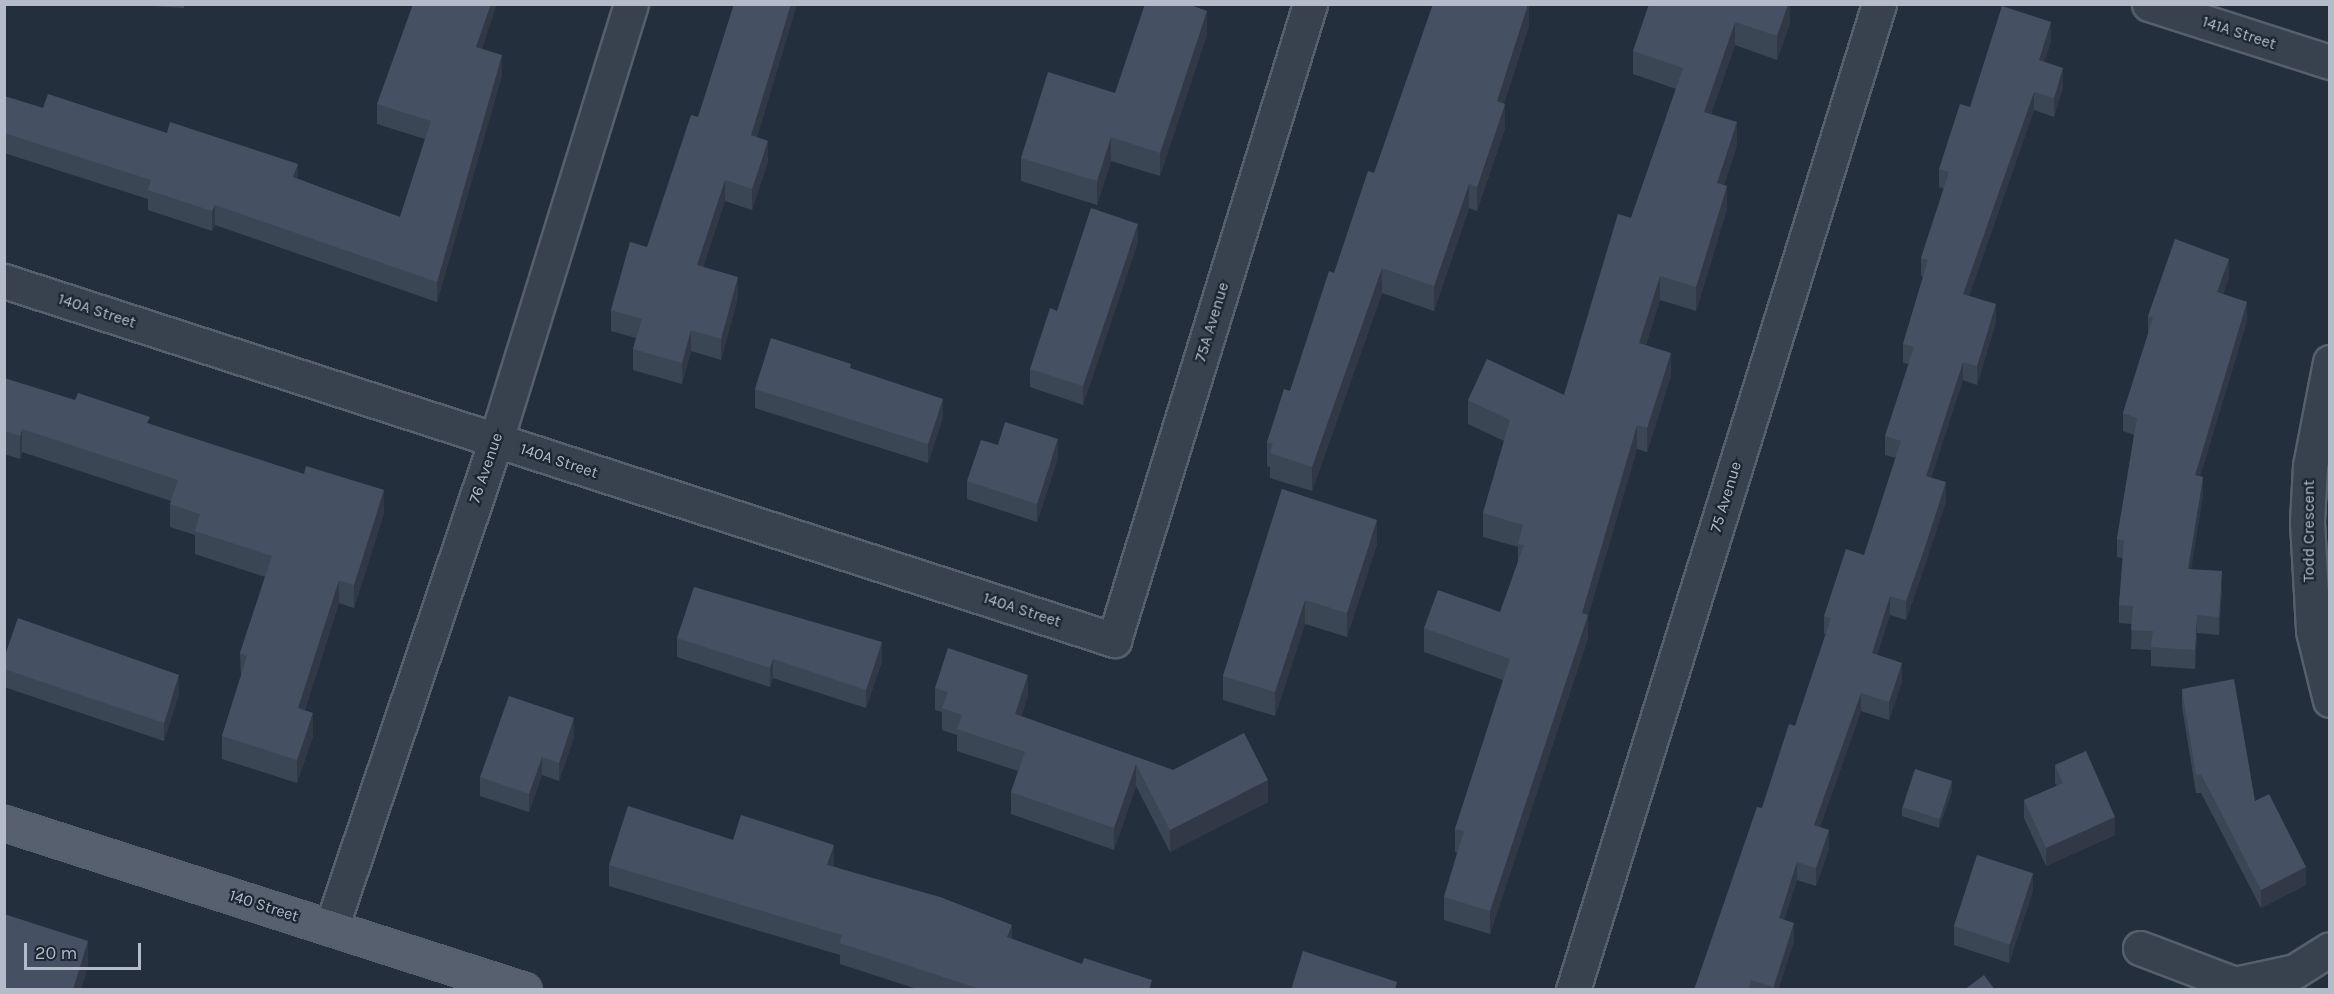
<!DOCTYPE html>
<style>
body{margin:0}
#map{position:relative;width:2334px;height:994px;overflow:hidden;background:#242f3e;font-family:Karla,sans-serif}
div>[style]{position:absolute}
.roads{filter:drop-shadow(2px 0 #565f6c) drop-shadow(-2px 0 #565f6c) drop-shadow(0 2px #565f6c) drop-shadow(0 -2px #565f6c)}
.minor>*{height:33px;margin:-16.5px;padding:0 16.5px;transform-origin:16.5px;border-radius:16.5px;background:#38414e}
.major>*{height:33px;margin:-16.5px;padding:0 16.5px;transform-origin:16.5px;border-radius:16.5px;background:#56606e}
.wall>*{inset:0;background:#3b4654}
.shaded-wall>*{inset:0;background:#303945}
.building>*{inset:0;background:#455162;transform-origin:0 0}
span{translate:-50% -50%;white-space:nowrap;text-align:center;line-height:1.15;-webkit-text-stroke:4.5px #1d2633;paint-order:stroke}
.street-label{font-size:16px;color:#b4bcc9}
.frame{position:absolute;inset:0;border:6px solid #b4bcc9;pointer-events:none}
.scale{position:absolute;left:24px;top:943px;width:117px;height:27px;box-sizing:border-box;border:3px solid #b4bcc9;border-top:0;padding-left:8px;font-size:18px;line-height:21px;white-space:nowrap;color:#b4bcc9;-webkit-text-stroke:4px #1d2633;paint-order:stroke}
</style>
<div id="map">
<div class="roads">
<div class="minor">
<div style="left:2149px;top:4px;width:190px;rotate:17.8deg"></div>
<div style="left:4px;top:281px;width:1167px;rotate:17.92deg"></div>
<div style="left:1114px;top:640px;width:666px;rotate:-72.87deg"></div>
<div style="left:2330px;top:362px;width:106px;rotate:100.9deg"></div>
<div style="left:2310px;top:466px;width:56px;rotate:93.1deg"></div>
<div style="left:2307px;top:522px;width:109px;rotate:86.8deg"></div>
<div style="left:2313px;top:631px;width:71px;rotate:76.2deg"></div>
<div style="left:331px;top:928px;width:515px;rotate:-71.32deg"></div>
<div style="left:496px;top:440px;width:456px;rotate:-72.8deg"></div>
<div style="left:2140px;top:948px;width:102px;rotate:20.8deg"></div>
<div style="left:2235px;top:984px;width:61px;rotate:-12.2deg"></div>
<div style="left:2295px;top:971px;width:41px;rotate:-32.2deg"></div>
<div style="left:1573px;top:990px;width:1032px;rotate:-72.76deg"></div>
</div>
<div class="major">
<div style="left:4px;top:823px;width:546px;rotate:17.8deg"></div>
</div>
</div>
<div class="wall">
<div style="clip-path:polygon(124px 4px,184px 4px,184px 8px)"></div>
<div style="clip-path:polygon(797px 4px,757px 137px,768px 161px,752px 210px,725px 201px,703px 267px,738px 297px,721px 360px,691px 351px,682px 384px,633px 370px,633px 349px,636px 338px,611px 331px,611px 310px,647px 247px,698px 117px)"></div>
<div style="clip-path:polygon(1194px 4px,1194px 6px,1207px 34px,1160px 176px,1111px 161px,1097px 205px,1021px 181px,1021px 158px,1115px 93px)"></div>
<div style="clip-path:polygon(1529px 4px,1529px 26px,1504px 103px,1505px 128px,1477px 211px,1469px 208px,1434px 311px,1382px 293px,1312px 491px,1270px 478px,1270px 467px,1267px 466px,1267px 442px,1290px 391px,1334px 273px,1374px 173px)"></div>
<div style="clip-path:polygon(1790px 4px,1790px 23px,1777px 60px,1735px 45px,1711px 114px,1737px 145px,1724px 185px,1727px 209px,1696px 311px,1660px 300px,1646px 345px,1671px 376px,1647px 452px,1637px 449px,1588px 616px,1588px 638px,1490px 934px,1444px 920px,1444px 897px,1457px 853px,1455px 852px,1455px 829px,1503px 680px,1424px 652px,1424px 628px,1500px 612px,1518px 562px,1518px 547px,1483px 537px,1483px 513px,1504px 441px,1468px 424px,1468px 400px,1564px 395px,1631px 218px,1676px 89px,1633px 74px,1633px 51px)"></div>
<div style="clip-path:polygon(2051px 41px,2044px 62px,2063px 87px,2054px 117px,2034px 110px,1969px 296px,1996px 322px,1977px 385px,1963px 380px,1931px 478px,1946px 501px,1924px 568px,1906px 620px,1890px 615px,1877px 655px,1902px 682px,1889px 720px,1861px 711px,1820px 827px,1829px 849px,1816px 886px,1797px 880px,1784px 920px,1794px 941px,1778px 990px,1694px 990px,1762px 808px,1795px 726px,1826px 634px,1824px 634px,1824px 616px,1864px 555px,1896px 458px,1885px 455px,1885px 436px,1909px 364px,1903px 363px,1903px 344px,1923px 277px,1921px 276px,1921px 258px,1944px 189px,1939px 187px,1939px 169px,1970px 107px)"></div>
<div style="clip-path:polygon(482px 49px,502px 75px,437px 302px,215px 225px,212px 231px,148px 210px,148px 199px,4px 153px,4px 96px,43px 108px,298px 179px,400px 217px,425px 139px,377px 124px,377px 104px)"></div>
<div style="clip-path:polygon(1138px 242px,1083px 405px,1030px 387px,1030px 369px,1057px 311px)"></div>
<div style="clip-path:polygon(2229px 277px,2223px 294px,2247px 321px,2200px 476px,2203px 495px,2191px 569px,2222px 590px,2219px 635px,2197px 633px,2195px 669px,2151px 666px,2151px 650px,2131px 649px,2132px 624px,2119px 623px,2119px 605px,2123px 558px,2117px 557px,2117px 539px,2134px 435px,2123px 431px,2123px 413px,2148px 334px,2148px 316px)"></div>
<div style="clip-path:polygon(851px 369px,943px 417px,928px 463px,755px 408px,755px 389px)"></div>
<div style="clip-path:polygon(4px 378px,150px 424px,384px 513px,354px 608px,339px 603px,305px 710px,313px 736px,297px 783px,222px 759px,222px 736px,241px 676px,240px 653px,265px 577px,195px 554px,195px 535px,170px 527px,170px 504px,171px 501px,22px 452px,20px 459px,4px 454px)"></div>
<div style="clip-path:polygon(998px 445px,1058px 458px,1037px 522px,967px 499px,967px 481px)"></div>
<div style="clip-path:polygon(1282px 489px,1377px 544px,1347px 637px,1305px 624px,1275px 716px,1223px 700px,1223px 676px)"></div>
<div style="clip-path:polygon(677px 638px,882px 661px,866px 708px,773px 678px,770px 687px,677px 657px)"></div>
<div style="clip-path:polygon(4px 658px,179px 694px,164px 741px,4px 687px)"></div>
<div style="clip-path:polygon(935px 688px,1028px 696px,1021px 716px,1173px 770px,1268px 802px,1170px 852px,1136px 786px,1114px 850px,1011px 814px,1011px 792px,1018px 771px,957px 751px,957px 735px,942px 730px,942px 712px,935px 710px)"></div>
<div style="clip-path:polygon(2182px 689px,2255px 801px,2306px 885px,2261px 908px,2201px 793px,2196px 793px,2182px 707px)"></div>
<div style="clip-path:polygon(574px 737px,559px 781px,542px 775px,529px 812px,480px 796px,480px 777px)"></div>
<div style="clip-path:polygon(2055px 765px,2115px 835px,2046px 866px,2024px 818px,2024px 800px,2057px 786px,2055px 783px)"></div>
<div style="clip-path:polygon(1952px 791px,1939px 828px,1902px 816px,1902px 807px)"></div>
<div style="clip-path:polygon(733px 840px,834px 865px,833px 866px,1012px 939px,1152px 990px,920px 990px,840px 964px,840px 955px,609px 886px,609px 865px)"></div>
<div style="clip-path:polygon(2033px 891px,2009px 963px,1954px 945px,1954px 926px)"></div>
</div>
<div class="shaded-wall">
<div style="clip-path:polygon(491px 4px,497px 4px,476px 67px,476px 47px)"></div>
<div style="clip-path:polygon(791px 4px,797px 4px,751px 156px,751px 135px)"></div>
<div style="clip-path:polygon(1528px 4px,1529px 4px,1529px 26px,1497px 126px,1497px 101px)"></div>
<div style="clip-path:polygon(1788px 4px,1790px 4px,1790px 23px,1777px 60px,1777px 36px)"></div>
<div style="clip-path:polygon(1207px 11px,1207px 34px,1160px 176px,1160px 153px)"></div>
<div style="clip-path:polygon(1735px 22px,1735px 45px,1704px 135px,1704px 112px)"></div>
<div style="clip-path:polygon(2051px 22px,2051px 41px,2039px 78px,2039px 60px)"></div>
<div style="clip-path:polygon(502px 55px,502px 75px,437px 302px,437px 282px)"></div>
<div style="clip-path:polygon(2063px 68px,2063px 87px,2054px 117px,2054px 98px)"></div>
<div style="clip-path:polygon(2034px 92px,2034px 110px,1963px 313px,1963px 294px)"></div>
<div style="clip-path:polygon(1505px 104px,1505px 128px,1477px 211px,1477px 187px)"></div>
<div style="clip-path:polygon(1737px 122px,1737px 145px,1717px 206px,1717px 183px)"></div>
<div style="clip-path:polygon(1111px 137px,1111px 161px,1097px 205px,1097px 181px)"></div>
<div style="clip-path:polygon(768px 141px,768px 161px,752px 210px,752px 189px)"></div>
<div style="clip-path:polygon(298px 164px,298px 184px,293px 177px)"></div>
<div style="clip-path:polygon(725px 180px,725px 201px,697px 286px,697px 265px)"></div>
<div style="clip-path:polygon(1469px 184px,1469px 208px,1434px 311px,1434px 286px)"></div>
<div style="clip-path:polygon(1727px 186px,1727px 209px,1696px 311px,1696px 287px)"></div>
<div style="clip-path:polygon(215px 205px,215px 225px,212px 231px,212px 211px)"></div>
<div style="clip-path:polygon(1138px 224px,1138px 242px,1083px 405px,1083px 386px)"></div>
<div style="clip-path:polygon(2229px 259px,2229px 277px,2217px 310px,2217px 292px)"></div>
<div style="clip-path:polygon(1382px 268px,1382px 293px,1312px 491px,1312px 467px)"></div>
<div style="clip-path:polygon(1660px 276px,1660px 300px,1639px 366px,1639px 343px)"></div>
<div style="clip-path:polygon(738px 277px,738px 297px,721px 360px,721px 339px)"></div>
<div style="clip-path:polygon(2247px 302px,2247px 321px,2195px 494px,2195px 475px)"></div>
<div style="clip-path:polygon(1996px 304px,1996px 322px,1977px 385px,1977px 366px)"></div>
<div style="clip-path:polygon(691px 330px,691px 351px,682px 384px,682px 363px)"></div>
<div style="clip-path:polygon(1671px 353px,1671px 376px,1647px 452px,1647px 428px)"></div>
<div style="clip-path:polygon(1963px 362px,1963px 380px,1926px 494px,1926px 476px)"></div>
<div style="clip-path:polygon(943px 399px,943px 417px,928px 463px,928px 444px)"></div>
<div style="clip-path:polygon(1637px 425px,1637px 449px,1588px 616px,1588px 638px,1490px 934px,1490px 911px,1582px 613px)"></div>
<div style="clip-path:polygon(22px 429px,22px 452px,20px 459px,20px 436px)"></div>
<div style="clip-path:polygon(1058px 439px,1058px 458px,1037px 522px,1037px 504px)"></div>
<div style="clip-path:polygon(2203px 477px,2203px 495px,2188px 587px,2188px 569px)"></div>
<div style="clip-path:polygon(1946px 482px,1946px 501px,1924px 568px,1906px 620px,1906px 601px)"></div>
<div style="clip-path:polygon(384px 490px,384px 513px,354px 608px,354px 585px)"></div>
<div style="clip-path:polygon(1377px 520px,1377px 544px,1347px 637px,1347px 613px)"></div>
<div style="clip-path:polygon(2222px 571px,2222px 590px,2219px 635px,2219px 617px)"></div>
<div style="clip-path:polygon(339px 580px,339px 603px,298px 731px,298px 708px)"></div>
<div style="clip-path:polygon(1890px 596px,1890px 615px,1872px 672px,1872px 653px)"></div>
<div style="clip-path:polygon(1305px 600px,1305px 624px,1275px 716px,1275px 692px)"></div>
<div style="clip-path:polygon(2197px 615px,2197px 633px,2195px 669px,2195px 650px)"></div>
<div style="clip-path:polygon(882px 642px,882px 661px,866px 708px,866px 690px)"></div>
<div style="clip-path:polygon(773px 659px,773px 678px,770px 687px,770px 668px)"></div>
<div style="clip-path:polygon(1902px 663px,1902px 682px,1889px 720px,1889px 702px)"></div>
<div style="clip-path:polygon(179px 675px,179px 694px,164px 741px,164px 723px)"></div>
<div style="clip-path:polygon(1028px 675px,1028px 696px,1015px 736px,1015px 714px)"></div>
<div style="clip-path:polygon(1861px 693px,1861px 711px,1814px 844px,1814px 825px)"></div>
<div style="clip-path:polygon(313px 713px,313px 736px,297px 783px,297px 760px)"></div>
<div style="clip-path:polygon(574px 718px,574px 737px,559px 781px,559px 763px)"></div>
<div style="clip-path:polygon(542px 757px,542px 775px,529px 812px,529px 794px)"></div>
<div style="clip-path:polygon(1136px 764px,1136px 786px,1114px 850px,1114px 828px)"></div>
<div style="clip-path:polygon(1268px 780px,1268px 802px,1170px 852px,1170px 830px)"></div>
<div style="clip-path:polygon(1952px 781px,1952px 791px,1939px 828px,1939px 819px)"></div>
<div style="clip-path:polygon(2115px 817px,2115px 835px,2046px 866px,2046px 848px)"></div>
<div style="clip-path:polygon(1829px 830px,1829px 849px,1816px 886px,1816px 868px)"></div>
<div style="clip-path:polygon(834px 845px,834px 865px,827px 885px,827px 865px)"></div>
<div style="clip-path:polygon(1797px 862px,1797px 880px,1779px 936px,1779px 918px)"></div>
<div style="clip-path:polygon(2306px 867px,2306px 885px,2261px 908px,2261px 890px)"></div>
<div style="clip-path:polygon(2033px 873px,2033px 891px,2009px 963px,2009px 944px)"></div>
<div style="clip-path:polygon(1794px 923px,1794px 941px,1778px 990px,1773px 990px)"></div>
<div style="clip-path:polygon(1012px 925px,1012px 945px,1007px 937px)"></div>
<div style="clip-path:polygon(88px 941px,88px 967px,81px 990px,73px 990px)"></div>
</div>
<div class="building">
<div style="clip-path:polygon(413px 4px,491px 4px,476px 47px,502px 55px,437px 282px,215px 205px,212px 211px,148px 190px,151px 180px,4px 133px,4px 96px,43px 108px,48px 94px,167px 133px,170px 122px,298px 164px,293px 177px,400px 217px,431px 121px,377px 104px)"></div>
<div style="clip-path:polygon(734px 4px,791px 4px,751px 135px,768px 141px,752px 189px,725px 180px,697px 265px,738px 277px,721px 339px,691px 330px,682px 363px,633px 349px,642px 319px,611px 310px,630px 242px,647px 247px,691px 115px,698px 117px)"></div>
<div style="clip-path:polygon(1145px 4px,1188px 4px,1207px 11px,1160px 153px,1111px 137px,1097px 181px,1021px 158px,1048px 72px,1115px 93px)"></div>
<div style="clip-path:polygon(1433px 4px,1528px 4px,1497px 101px,1505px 104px,1477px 187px,1469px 184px,1434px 286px,1382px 268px,1312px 467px,1270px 453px,1273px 444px,1267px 442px,1284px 389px,1290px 391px,1329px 271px,1334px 273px,1368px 171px,1374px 173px)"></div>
<div style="clip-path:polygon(1649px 4px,1788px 4px,1777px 36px,1735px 22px,1704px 112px,1737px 122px,1717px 183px,1727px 186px,1696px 287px,1660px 276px,1639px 343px,1671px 353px,1647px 428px,1637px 425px,1582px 613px,1588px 615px,1490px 911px,1444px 897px,1464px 831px,1455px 829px,1510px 659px,1424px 628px,1438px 590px,1500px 612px,1524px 545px,1518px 544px,1523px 525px,1483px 513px,1510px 420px,1468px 400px,1487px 359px,1564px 395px,1618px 214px,1631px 218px,1683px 68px,1633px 51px)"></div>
<div style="clip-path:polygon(2002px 6px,2051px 22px,2039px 60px,2063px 68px,2054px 98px,2034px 92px,1963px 294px,1996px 304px,1977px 366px,1963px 362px,1926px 476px,1946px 482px,1924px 550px,1906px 601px,1890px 596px,1872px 653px,1902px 663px,1889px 702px,1861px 693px,1814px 825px,1829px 830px,1816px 868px,1797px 862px,1779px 918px,1794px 923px,1773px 987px,1751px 980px,1748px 990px,1694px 990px,1757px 807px,1762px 808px,1789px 724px,1795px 726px,1831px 618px,1824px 616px,1846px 549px,1864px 555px,1901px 441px,1885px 436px,1914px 347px,1903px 344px,1928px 260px,1921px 258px,1949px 172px,1939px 169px,1960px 104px,1970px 107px)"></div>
<div style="clip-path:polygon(1091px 208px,1138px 224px,1083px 386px,1030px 369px,1050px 308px,1057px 311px)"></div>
<div style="clip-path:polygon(2175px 239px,2229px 259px,2217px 292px,2247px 302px,2195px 475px,2203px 477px,2188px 569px,2222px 571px,2219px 617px,2197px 615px,2195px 650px,2151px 647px,2153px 631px,2131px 630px,2133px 606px,2119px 605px,2124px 540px,2117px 539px,2137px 418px,2123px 413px,2153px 318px,2148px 316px)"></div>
<div style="clip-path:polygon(771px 338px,851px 364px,850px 368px,943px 399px,928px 444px,755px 389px)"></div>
<div style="clip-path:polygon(4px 378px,75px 400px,78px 393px,150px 417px,147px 423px,304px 474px,306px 466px,384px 490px,354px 585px,339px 580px,298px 708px,313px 713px,297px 760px,222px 736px,247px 656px,240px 653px,272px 556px,195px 531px,200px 514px,170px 504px,178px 480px,22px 429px,20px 436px,4px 431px)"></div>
<div style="clip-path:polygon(1005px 422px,1058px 439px,1037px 504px,967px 481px,981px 440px,998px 445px)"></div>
<div style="clip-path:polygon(1282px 489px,1377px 520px,1347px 613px,1305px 600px,1275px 692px,1223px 676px)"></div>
<div style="clip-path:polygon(694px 587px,882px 642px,866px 690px,773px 659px,770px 668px,677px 638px)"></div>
<div style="clip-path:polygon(18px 618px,179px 675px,164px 723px,4px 669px,4px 658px)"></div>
<div style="clip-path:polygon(948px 648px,1028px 675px,1015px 714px,1173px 770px,1244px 733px,1268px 780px,1170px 830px,1136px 764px,1114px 828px,1011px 792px,1025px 752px,957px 729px,962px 715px,942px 708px,948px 692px,935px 688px)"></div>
<div style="clip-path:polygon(2234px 679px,2255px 801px,2269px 794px,2306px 867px,2261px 890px,2201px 774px,2196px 775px,2182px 689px)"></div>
<div style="clip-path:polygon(509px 696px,574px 718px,559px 763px,542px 757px,529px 794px,480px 777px)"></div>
<div style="clip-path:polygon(2086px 751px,2115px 817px,2046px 848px,2024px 800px,2063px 783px,2055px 765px)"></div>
<div style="left:1915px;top:769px;width:39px;height:40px;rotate:18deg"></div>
<div style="clip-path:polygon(628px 806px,733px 840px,741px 815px,834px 845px,827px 865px,940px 897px,1012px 925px,1007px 937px,1082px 964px,1084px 958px,1152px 980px,1149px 990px,983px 990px,840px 943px,842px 935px,609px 865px)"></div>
<div style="left:1977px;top:855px;width:59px;height:75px;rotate:18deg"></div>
<div style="clip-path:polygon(4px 914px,88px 941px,73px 990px,4px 990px)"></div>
<div style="clip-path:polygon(1303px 951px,1397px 982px,1395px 990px,1291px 990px)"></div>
<div style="clip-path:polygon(1984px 975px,1995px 990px,1964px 990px)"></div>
</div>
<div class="street-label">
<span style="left:2239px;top:33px;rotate:18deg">141A Street</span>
<span style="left:97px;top:311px;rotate:18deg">140A Street</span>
<span style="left:1212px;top:322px;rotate:-73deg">75A Avenue</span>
<span style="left:559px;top:461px;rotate:18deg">140A Street</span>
<span style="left:486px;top:468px;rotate:-71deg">76 Avenue</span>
<span style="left:1726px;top:497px;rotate:-73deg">75 Avenue</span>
<span style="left:2309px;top:531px;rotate:-90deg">Todd Crescent</span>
<span style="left:1022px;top:610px;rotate:18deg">140A Street</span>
<span style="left:264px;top:906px;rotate:18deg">140 Street</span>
</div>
<div class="frame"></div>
<div class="scale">20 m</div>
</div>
